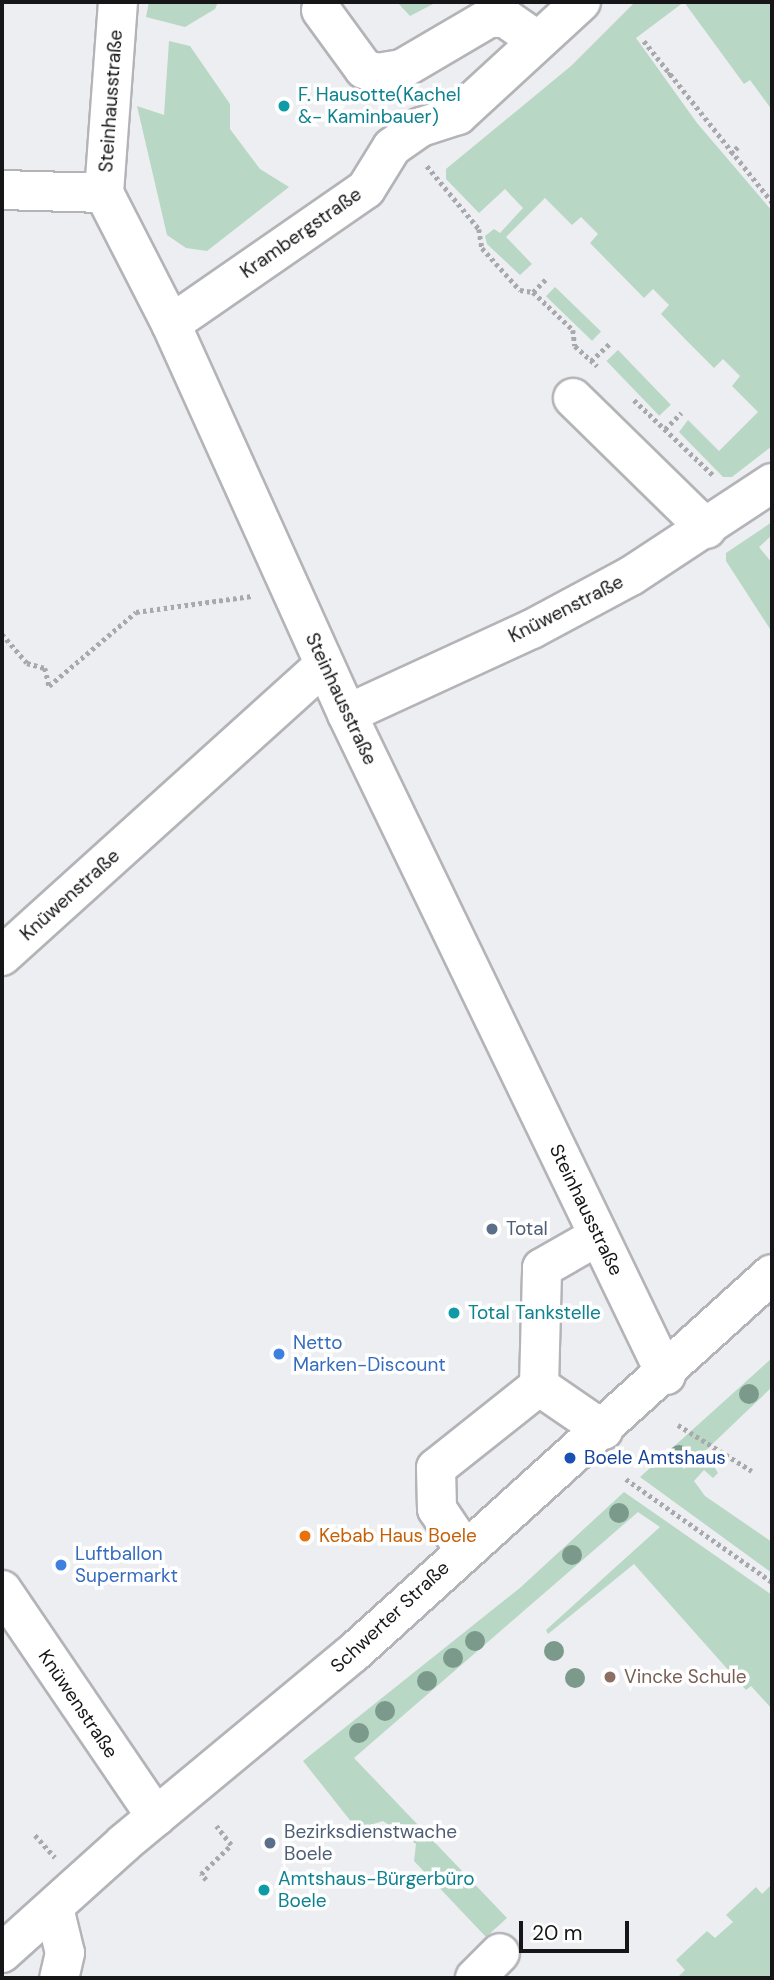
<!DOCTYPE html>
<meta charset="utf-8">
<style>
body{margin:0}
#map{position:relative;width:774px;height:1980px;overflow:hidden;background:#edeef1;font-family:"DM Sans",sans-serif}
div>[style]{position:absolute}
.green>*{inset:0;background:#b8d7c4;transform-origin:0 0}
.path>*{height:4.5px;margin-top:-2.25px;transform-origin:0;background:repeating-linear-gradient(90deg,#a8a9ac 0 3.5px,transparent 0 7px)}
.roads{filter:drop-shadow(2px 0 #b4b4b8) drop-shadow(-2px 0 #b4b4b8) drop-shadow(0 2px #b4b4b8) drop-shadow(0 -2px #b4b4b8)}
.minor>*{height:38px;margin:-19px;padding:0 19px;transform-origin:19px;border-radius:19px;background:#fff}
.trees>*{width:20px;height:20px;margin:-10px;border-radius:50%;background:#7b9a8c}
.dots>*{width:19px;height:19px;translate:-50% -50%;box-sizing:border-box;border:4px solid #fff;border-radius:50%}
span{translate:-50% -50%;white-space:nowrap;text-align:center;line-height:1.15;-webkit-text-stroke:7px #fff;paint-order:stroke}
.culture-label{font-size:19px;color:#0d838f}
.left{translate:0 -50%;text-align:left}
.street-label{font-size:19px;color:#161618}
.service-label{font-size:19px;color:#4e5e75}
.shop-label{font-size:19px;color:#366cbe}
.transit-label{font-size:19px;color:#164399}
.food-label{font-size:19px;color:#c56008}
.education-label{font-size:19px;color:#785e54}
.frame{position:absolute;inset:0;border:4px solid #161618;pointer-events:none}
.scale{position:absolute;left:519px;top:1921px;width:110px;height:32px;box-sizing:border-box;border:4px solid #161618;border-top:0;padding-left:9px;font-size:21px;line-height:24px;white-space:nowrap;color:#161618;-webkit-text-stroke:5px #fff;paint-order:stroke}
</style>
<div id="map">
<div class="green">
<div style="clip-path:polygon(149px 2px,218px 2px,215px 9px,185px 27px,146px 17px)"></div>
<div style="clip-path:polygon(397px 2px,437px 2px,410px 16px)"></div>
<div style="clip-path:polygon(635px 2px,772px 2px,772px 110px,750px 80px,744px 84px,684px 2px,636px 38px,697px 123px,772px 211px,772px 446px,732px 477px,723px 477px,679px 432px,688px 420px,719px 451px,758px 412px,732px 386px,740px 376px,723px 359px,714px 368px,686px 340px,661px 314px,669px 305px,653px 289px,644px 298px,590px 243px,598px 234px,581px 217px,572px 225px,545px 198px,506px 237px,532px 264px,520px 275px,487px 244px,485px 236px,494px 229px,500px 233px,523px 208px,505px 189px,479px 213px,446px 179px,446px 169px,571px 66px)"></div>
<div style="clip-path:polygon(169px 41px,190px 46px,230px 104px,230px 129px,260px 169px,289px 187px,207px 251px,186px 248px,167px 235px,137px 106px,164px 115px)"></div>
<div style="left:555px;top:287px;width:64px;height:13px;rotate:44deg"></div>
<div style="left:618px;top:350px;width:76px;height:16px;rotate:46deg"></div>
<div style="clip-path:polygon(772px 522px,772px 535px,759px 547px,772px 563px,772px 632px,726px 561px,726px 553px)"></div>
<div style="clip-path:polygon(772px 1358px,772px 1387px,705px 1451px,718px 1473px,713px 1478px,704px 1470px,694px 1481px,705px 1496px,772px 1542px,772px 1573px,640px 1477px)"></div>
<div style="clip-path:polygon(624px 1492px,772px 1595px,772px 1709px,751px 1686px,746px 1690px,634px 1564px,548px 1634px,546px 1630px,660px 1527px,638px 1512px,354px 1758px,507px 1918px,486px 1937px,414px 1861px,416px 1844px,383px 1821px,357px 1829px,303px 1761px,521px 1587px)"></div>
<div style="clip-path:polygon(772px 1884px,772px 1978px,677px 1978px,685px 1970px,676px 1960px,707px 1931px,715px 1938px,733px 1922px,726px 1915px,756px 1887px,762px 1894px)"></div>
</div>
<div class="path">
<div style="left:644px;top:41px;width:206px;rotate:51.5deg"></div>
<div style="left:668px;top:75px;width:6px;rotate:-39deg"></div>
<div style="left:730px;top:154px;width:12px;rotate:-42deg"></div>
<div style="left:427px;top:166px;width:82px;rotate:50.5deg"></div>
<div style="left:479px;top:229px;width:19px;rotate:81deg"></div>
<div style="left:482px;top:248px;width:57px;rotate:47.9deg"></div>
<div style="left:520px;top:290px;width:13px;rotate:9deg"></div>
<div style="left:533px;top:292px;width:55px;rotate:43.5deg"></div>
<div style="left:573px;top:330px;width:16px;rotate:83deg"></div>
<div style="left:575px;top:346px;width:30px;rotate:42deg"></div>
<div style="left:533px;top:292px;width:20px;rotate:-45deg"></div>
<div style="left:591px;top:361px;width:26px;rotate:-43deg"></div>
<div style="left:634px;top:400px;width:110px;rotate:43.5deg"></div>
<div style="left:665px;top:429px;width:23px;rotate:-45deg"></div>
<div style="left:2px;top:634px;width:38px;rotate:49deg"></div>
<div style="left:27px;top:663px;width:19px;rotate:16deg"></div>
<div style="left:45px;top:668px;width:18px;rotate:77deg"></div>
<div style="left:49px;top:686px;width:114px;rotate:-40.4deg"></div>
<div style="left:136px;top:612px;width:117px;rotate:-7.9deg"></div>
<div style="left:678px;top:1425px;width:87px;rotate:31.9deg"></div>
<div style="left:626px;top:1479px;width:179px;rotate:35.2deg"></div>
<div style="left:35px;top:1835px;width:30px;rotate:48deg"></div>
<div style="left:206px;top:1880px;width:8px;rotate:-130deg"></div>
<div style="left:201px;top:1874px;width:42px;rotate:-44deg"></div>
<div style="left:231px;top:1845px;width:24px;rotate:-128deg"></div>
</div>
<div class="roads">
<div class="minor">
<div style="left:118px;top:2px;width:192px;rotate:94.2deg"></div>
<div style="left:104px;top:193px;width:147px;rotate:62.9deg"></div>
<div style="left:171px;top:324px;width:428px;rotate:65.7deg"></div>
<div style="left:347px;top:714px;width:734px;rotate:64.24deg"></div>
<div style="left:321px;top:10px;width:73px;rotate:53.9deg"></div>
<div style="left:364px;top:69px;width:14px;rotate:17deg"></div>
<div style="left:377px;top:73px;width:25px;rotate:-9deg"></div>
<div style="left:402px;top:69px;width:101px;rotate:-30.4deg"></div>
<div style="left:489px;top:18px;width:16px"></div>
<div style="left:505px;top:18px;width:40px;rotate:34.9deg"></div>
<div style="left:2px;top:190px;width:102px;rotate:1.7deg"></div>
<div style="left:171px;top:324px;width:237px;rotate:-34.7deg"></div>
<div style="left:366px;top:189px;width:49px;rotate:-58.2deg"></div>
<div style="left:392px;top:147px;width:35px;rotate:-35deg"></div>
<div style="left:421px;top:127px;width:39px;rotate:-18deg"></div>
<div style="left:458px;top:115px;width:167px;rotate:-42.6deg"></div>
<div style="left:573px;top:398px;width:187px;rotate:44.4deg"></div>
<div style="left:347px;top:714px;width:204px;rotate:-24.7deg"></div>
<div style="left:532px;top:629px;width:112px;rotate:-28.2deg"></div>
<div style="left:631px;top:576px;width:169px;rotate:-33.4deg"></div>
<div style="left:2px;top:956px;width:434px;rotate:-42.1deg"></div>
<div style="left:539px;top:1386px;width:118px;rotate:-88.5deg"></div>
<div style="left:542px;top:1268px;width:64px;rotate:-29.7deg"></div>
<div style="left:464px;top:1549px;width:48px;rotate:-124deg"></div>
<div style="left:437px;top:1509px;width:41px;rotate:-91.4deg"></div>
<div style="left:436px;top:1468px;width:132px;rotate:-38.5deg"></div>
<div style="left:539px;top:1386px;width:78px;rotate:34.5deg"></div>
<div style="left:2px;top:1590px;width:274px;rotate:55.8deg"></div>
<div style="left:54px;top:1908px;width:46px;rotate:76.3deg"></div>
<div style="left:65px;top:1953px;width:26px;rotate:103deg"></div>
<div style="left:2px;top:1953px;width:164px;rotate:-42deg"></div>
<div style="left:124px;top:1843px;width:296px;rotate:-39.7deg"></div>
<div style="left:352px;top:1654px;width:566px;rotate:-42.14deg"></div>
<div style="left:475px;top:1978px;width:35px;rotate:-45deg"></div>
</div>
</div>
<div class="trees">
<div style="left:749px;top:1394px"></div>
<div style="left:679px;top:1455px"></div>
<div style="left:619px;top:1513px"></div>
<div style="left:572px;top:1555px"></div>
<div style="left:475px;top:1641px"></div>
<div style="left:554px;top:1651px"></div>
<div style="left:453px;top:1658px"></div>
<div style="left:575px;top:1678px"></div>
<div style="left:427px;top:1681px"></div>
<div style="left:385px;top:1711px"></div>
<div style="left:359px;top:1733px"></div>
</div>
<div class="dots">
<div style="left:284px;top:106px;background:#0f9aa8"></div>
<div style="left:492px;top:1229px;background:#5c6f8a"></div>
<div style="left:454px;top:1313px;background:#0f9aa8"></div>
<div style="left:279px;top:1354px;background:#3f7fe0"></div>
<div style="left:570px;top:1458px;background:#1a4fb4"></div>
<div style="left:305px;top:1536px;background:#e8710a"></div>
<div style="left:61px;top:1565px;background:#3f7fe0"></div>
<div style="left:610px;top:1677px;background:#8d6e63"></div>
<div style="left:270px;top:1843px;background:#5c6f8a"></div>
<div style="left:264px;top:1890px;background:#0f9aa8"></div>
</div>
<div class="culture-label">
<span class="left" style="left:298px;top:106px">F. Hausotte(Kachel<br>&amp;- Kaminbauer)</span>
<span class="left" style="left:468px;top:1313px">Total Tankstelle</span>
<span class="left" style="left:278px;top:1890px">Amtshaus-Bürgerbüro<br>Boele</span>
</div>
<div class="street-label">
<span style="left:111px;top:101px;rotate:-86deg">Steinhausstraße</span>
<span style="left:301px;top:233px;rotate:-35deg">Krambergstraße</span>
<span style="left:566px;top:609px;rotate:-27deg">Knüwenstraße</span>
<span style="left:341px;top:699px;rotate:65deg">Steinhausstraße</span>
<span style="left:70px;top:895px;rotate:-42deg">Knüwenstraße</span>
<span style="left:586px;top:1210px;rotate:64deg">Steinhausstraße</span>
<span style="left:390px;top:1617px;rotate:-43deg">Schwerter Straße</span>
<span style="left:78px;top:1704px;rotate:56deg">Knüwenstraße</span>
</div>
<div class="service-label">
<span class="left" style="left:506px;top:1229px">Total</span>
<span class="left" style="left:284px;top:1843px">Bezirksdienstwache<br>Boele</span>
</div>
<div class="shop-label">
<span class="left" style="left:293px;top:1354px">Netto<br>Marken-Discount</span>
<span class="left" style="left:75px;top:1565px">Luftballon<br>Supermarkt</span>
</div>
<div class="transit-label">
<span class="left" style="left:584px;top:1458px">Boele Amtshaus</span>
</div>
<div class="food-label">
<span class="left" style="left:319px;top:1536px">Kebab Haus Boele</span>
</div>
<div class="education-label">
<span class="left" style="left:624px;top:1677px">Vincke Schule</span>
</div>
<div class="frame"></div>
<div class="scale">20 m</div>
</div>
